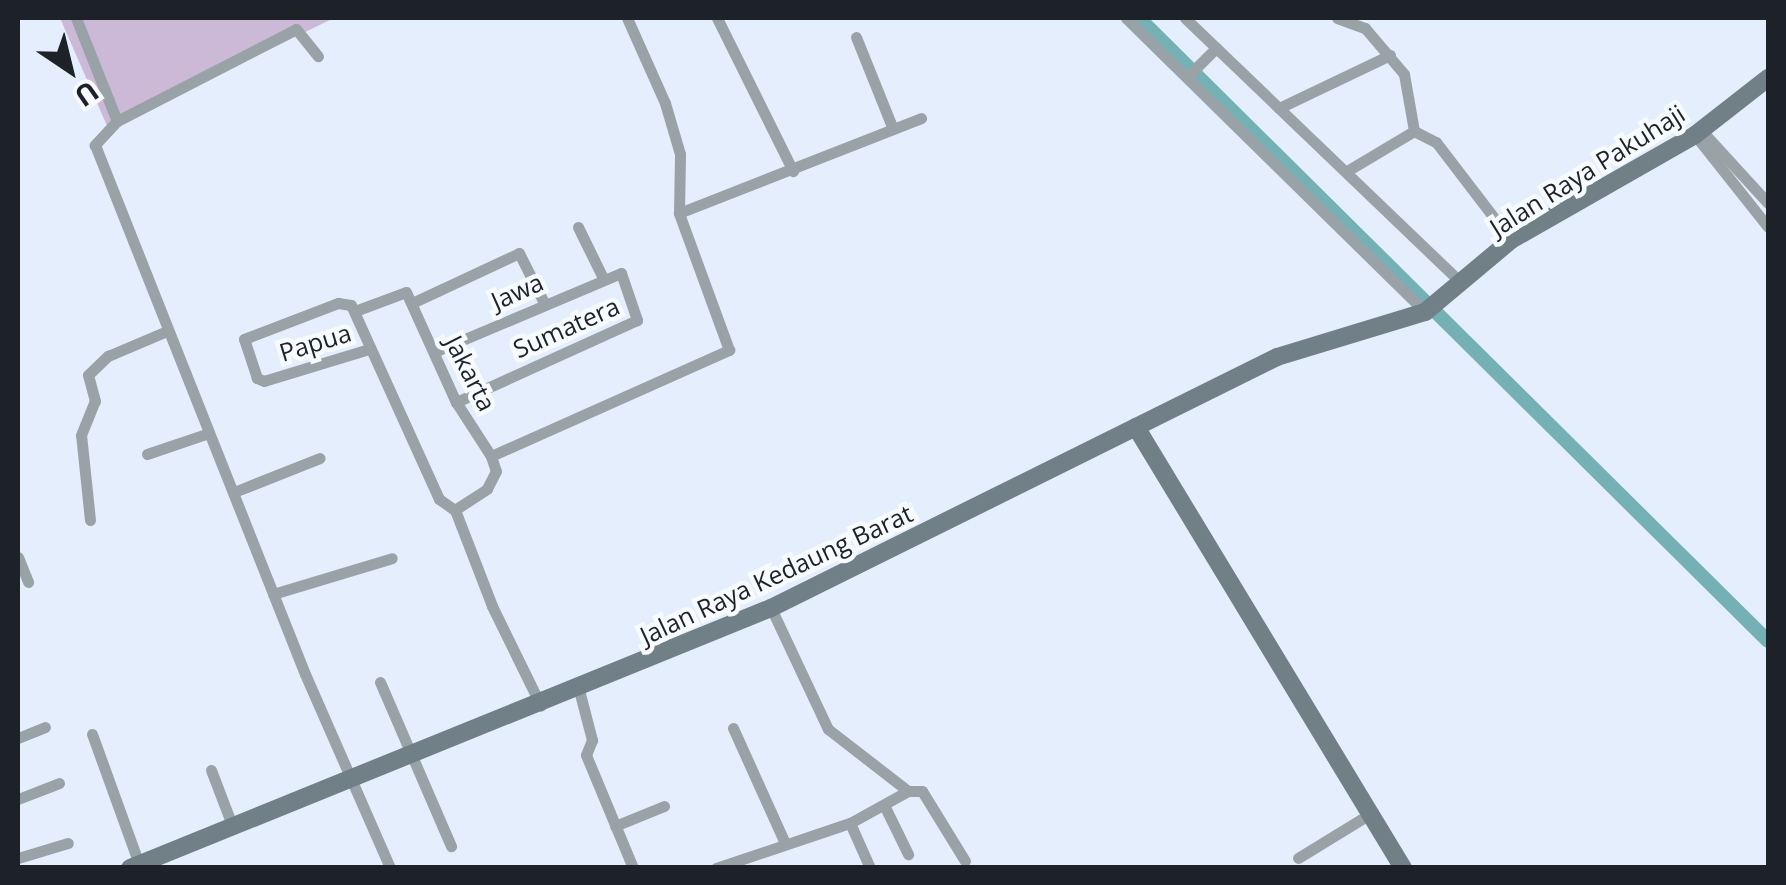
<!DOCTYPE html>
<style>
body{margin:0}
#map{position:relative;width:1786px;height:885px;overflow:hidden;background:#e4eefd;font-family:"Open Sans",sans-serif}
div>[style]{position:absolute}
.green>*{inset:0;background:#ccb9d7}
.canal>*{height:14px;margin:-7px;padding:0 7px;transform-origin:7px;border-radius:7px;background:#74b0b4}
.street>*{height:11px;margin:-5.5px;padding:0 5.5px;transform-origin:5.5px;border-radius:5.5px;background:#99a3a7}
.secondary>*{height:18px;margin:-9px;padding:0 9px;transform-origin:9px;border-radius:9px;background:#717f86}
span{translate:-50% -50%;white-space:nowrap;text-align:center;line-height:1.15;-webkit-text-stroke:9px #f8fbfe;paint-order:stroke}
.street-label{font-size:25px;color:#1d2228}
.frame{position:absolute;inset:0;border:20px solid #1d2228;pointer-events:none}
.north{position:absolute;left:20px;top:20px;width:100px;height:100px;-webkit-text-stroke:8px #f8fbfe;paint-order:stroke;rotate:145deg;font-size:28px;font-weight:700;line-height:40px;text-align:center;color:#1d2228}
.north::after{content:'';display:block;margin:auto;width:35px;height:45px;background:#1d2228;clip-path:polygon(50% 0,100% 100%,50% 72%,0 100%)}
</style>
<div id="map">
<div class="green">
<div style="clip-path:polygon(60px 18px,334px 18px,108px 128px)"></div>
</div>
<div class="canal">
<div style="left:1139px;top:18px;width:885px;rotate:44.73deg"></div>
</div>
<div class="street">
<div style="left:76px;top:18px;width:111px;rotate:68.3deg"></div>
<div style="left:117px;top:121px;width:33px;rotate:133deg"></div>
<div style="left:95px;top:145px;width:569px;rotate:68.35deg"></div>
<div style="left:305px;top:674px;width:212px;rotate:66.3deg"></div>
<div style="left:717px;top:18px;width:171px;rotate:63.6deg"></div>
<div style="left:1126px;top:18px;width:419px;rotate:44.5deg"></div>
<div style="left:1185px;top:18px;width:383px;rotate:43.8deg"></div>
<div style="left:1337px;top:18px;width:30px;rotate:20deg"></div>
<div style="left:1365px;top:28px;width:60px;rotate:49.7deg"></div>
<div style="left:1404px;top:74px;width:58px;rotate:80deg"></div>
<div style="left:1414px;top:131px;width:78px;rotate:149.2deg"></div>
<div style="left:856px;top:37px;width:99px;rotate:68.1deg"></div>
<div style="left:1190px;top:74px;width:37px;rotate:-45deg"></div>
<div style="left:1279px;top:108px;width:123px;rotate:-25.5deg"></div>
<div style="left:117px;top:121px;width:201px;rotate:-27.2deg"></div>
<div style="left:296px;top:29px;width:35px;rotate:51deg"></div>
<div style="left:1701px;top:130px;width:99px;rotate:47.5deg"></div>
<div style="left:1414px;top:131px;width:25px;rotate:27deg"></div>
<div style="left:1436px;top:142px;width:123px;rotate:52.6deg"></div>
<div style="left:1695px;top:135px;width:117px;rotate:51.6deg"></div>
<div style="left:679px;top:213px;width:260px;rotate:-21.4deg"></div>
<div style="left:578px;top:227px;width:57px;rotate:63.9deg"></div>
<div style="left:412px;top:303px;width:118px;rotate:-25deg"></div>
<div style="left:519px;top:253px;width:56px;rotate:63.4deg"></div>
<div style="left:355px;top:311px;width:54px;rotate:-20.4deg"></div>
<div style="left:406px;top:292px;width:121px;rotate:65.6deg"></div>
<div style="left:456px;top:402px;width:64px;rotate:57.1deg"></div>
<div style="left:491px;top:456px;width:16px;rotate:72deg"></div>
<div style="left:496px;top:471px;width:20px;rotate:117deg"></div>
<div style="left:487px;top:489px;width:38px;rotate:147deg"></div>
<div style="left:369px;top:349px;width:110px;rotate:163.1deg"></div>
<div style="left:264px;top:381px;width:8px;rotate:-157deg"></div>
<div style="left:257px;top:378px;width:41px;rotate:-108.4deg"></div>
<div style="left:244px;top:339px;width:101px;rotate:-21deg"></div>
<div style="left:338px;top:303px;width:13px;rotate:9deg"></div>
<div style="left:351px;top:305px;width:213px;rotate:65.6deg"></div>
<div style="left:439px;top:499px;width:19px;rotate:35deg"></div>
<div style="left:455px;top:510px;width:103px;rotate:68.9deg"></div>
<div style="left:492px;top:606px;width:111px;rotate:63.9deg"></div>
<div style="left:434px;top:352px;width:203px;rotate:-22.9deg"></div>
<div style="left:621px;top:273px;width:50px;rotate:71.2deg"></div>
<div style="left:637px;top:320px;width:199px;rotate:155.6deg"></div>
<div style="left:147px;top:454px;width:65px;rotate:-18.7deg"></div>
<div style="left:491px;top:456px;width:261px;rotate:-24deg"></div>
<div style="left:729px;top:350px;width:146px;rotate:-110.1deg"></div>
<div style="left:679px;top:213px;width:59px;rotate:-89deg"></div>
<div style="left:680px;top:154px;width:53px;rotate:-106.4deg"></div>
<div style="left:665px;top:103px;width:93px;rotate:-114.1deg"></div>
<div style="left:234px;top:492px;width:92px;rotate:-21.6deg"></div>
<div style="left:90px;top:520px;width:85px;rotate:-96deg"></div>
<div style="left:81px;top:435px;width:37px;rotate:-68deg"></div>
<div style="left:95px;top:401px;width:27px;rotate:-105deg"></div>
<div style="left:88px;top:375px;width:28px;rotate:-44deg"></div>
<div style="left:108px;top:356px;width:64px;rotate:-23deg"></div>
<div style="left:18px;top:557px;width:27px;rotate:68deg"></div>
<div style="left:273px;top:594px;width:124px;rotate:-16.8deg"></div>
<div style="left:771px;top:608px;width:134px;rotate:64.8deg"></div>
<div style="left:828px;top:729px;width:101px;rotate:37.8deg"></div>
<div style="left:908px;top:791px;width:14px"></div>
<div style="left:922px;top:791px;width:82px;rotate:58.4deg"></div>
<div style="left:380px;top:682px;width:179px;rotate:66.6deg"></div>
<div style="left:579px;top:690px;width:52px;rotate:75.4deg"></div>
<div style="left:592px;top:740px;width:16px;rotate:112deg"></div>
<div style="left:586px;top:755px;width:122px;rotate:67.4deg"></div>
<div style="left:733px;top:728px;width:124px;rotate:65.7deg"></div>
<div style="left:92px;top:734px;width:138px;rotate:70.1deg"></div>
<div style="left:18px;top:738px;width:29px;rotate:-22deg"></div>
<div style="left:211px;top:770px;width:59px;rotate:69.1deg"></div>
<div style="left:18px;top:799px;width:44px;rotate:-21.3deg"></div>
<div style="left:884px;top:805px;width:55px;rotate:63.9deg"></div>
<div style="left:850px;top:823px;width:49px;rotate:66deg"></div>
<div style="left:615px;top:826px;width:53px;rotate:-22.2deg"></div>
<div style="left:18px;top:858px;width:52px;rotate:-16.7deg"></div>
<div style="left:1298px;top:858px;width:88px;rotate:-31.5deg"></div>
<div style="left:716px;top:868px;width:141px;rotate:-18.6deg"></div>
<div style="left:850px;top:823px;width:66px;rotate:-28.9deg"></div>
</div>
<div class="secondary">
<div style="left:1136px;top:427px;width:516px;rotate:58.81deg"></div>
<div style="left:130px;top:868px;width:692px;rotate:-22.08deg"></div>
<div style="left:771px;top:608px;width:565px;rotate:-26.38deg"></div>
<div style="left:1277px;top:357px;width:155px;rotate:-16.9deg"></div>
<div style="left:1425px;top:312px;width:112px;rotate:-39.9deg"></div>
<div style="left:1511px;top:240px;width:212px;rotate:-29.7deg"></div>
<div style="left:1695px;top:135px;width:93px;rotate:-38deg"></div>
</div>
<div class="street-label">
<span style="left:1587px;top:170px;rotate:-32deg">Jalan Raya Pakuhaji</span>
<span style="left:517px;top:291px;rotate:-24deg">Jawa</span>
<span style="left:566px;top:327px;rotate:-24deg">Sumatera</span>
<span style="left:315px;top:342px;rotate:-17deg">Papua</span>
<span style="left:471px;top:373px;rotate:63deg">Jakarta</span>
<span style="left:776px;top:574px;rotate:-25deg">Jalan Raya Kedaung Barat</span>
</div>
<div class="frame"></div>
<div class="north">U</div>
</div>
